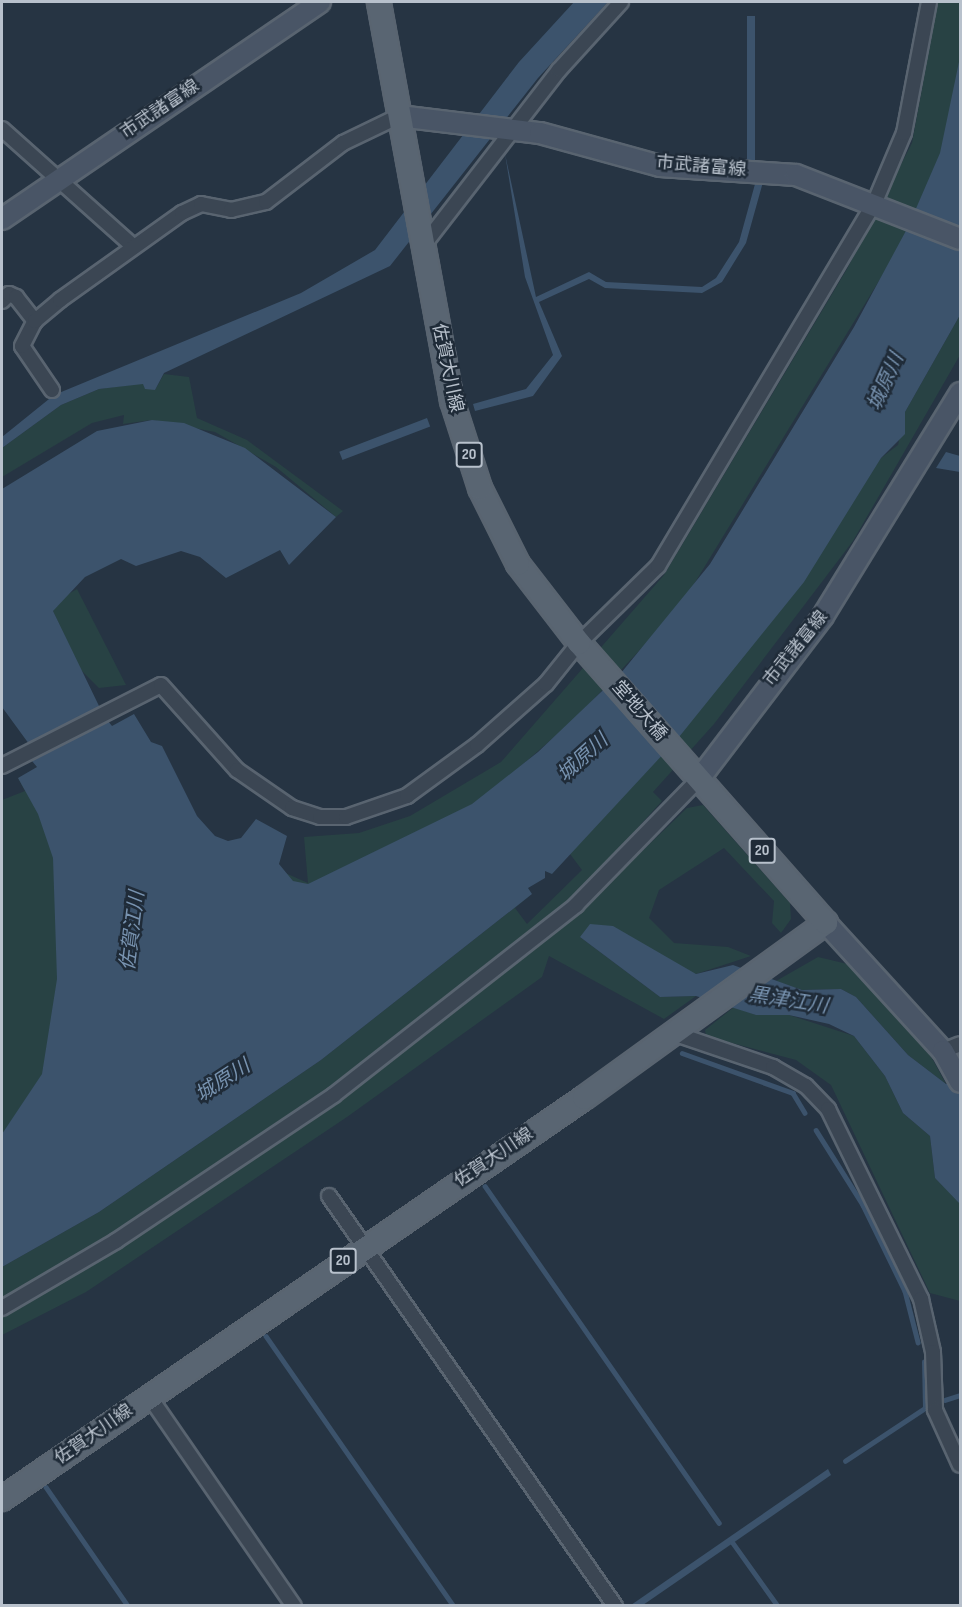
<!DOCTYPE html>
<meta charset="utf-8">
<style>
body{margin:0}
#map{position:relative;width:962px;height:1607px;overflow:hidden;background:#263443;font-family:"Sofia Sans Condensed","Noto Sans JP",sans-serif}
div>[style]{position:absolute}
.green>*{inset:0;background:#284244}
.water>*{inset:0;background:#3c536c;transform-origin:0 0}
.stream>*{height:4.5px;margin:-2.25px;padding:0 2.25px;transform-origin:2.25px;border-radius:2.25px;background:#3c536c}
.roads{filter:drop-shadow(2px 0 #596470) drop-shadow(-2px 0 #596470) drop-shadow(0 2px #596470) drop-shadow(0 -2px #596470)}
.street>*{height:14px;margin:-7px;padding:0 7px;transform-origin:7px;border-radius:7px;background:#3b4653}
.secondary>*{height:20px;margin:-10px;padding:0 10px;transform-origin:10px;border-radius:10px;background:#495566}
.primary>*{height:22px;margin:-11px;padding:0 11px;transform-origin:11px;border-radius:11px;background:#596572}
span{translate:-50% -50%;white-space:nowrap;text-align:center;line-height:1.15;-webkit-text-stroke:5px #1f2b38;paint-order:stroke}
.shield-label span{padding:2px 4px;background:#1f2b38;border:2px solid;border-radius:4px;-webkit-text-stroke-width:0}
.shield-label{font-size:16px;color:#b8c1cc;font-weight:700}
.street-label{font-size:18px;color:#b8c1cc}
.water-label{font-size:20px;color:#7893b0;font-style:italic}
.frame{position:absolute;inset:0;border:3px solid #b8c1cc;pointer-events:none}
</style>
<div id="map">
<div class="green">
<div style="clip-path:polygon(938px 2px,960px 2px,960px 148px,680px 607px,577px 717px,443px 834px,161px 1028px,283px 872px,308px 883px,304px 837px,359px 833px,410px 816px,501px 762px,664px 575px,847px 269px,912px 143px)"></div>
<div style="clip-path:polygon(960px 315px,960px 355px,853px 541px,714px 724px,653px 792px,662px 801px,571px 901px,580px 911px,687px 808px,703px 805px,790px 903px,791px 919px,781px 933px,772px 923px,774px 901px,724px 848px,659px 890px,649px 918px,674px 943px,728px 947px,751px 956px,696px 974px,580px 937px,660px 997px,696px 996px,664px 1019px,549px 956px,542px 977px,347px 1117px,86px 1292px,2px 1335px,2px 1267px,99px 1212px,321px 1060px,532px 894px,515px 908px,527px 924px,582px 870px,570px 854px,559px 855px,881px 458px,898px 445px,905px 412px)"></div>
<div style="clip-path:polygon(164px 374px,189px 377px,197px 418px,247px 440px,343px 511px,336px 517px,276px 467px,215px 432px,152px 420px,123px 424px,124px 415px,92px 423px,2px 477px,2px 448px,61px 405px,99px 389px,144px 383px,155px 390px)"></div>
<div style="clip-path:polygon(77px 589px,126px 685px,99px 688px,78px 667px,53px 611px,58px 600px)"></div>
<div style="clip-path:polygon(46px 777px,72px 1018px,2px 1151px,2px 800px,25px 791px,18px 778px)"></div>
<div style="clip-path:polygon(818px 957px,856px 966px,927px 1049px,946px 1084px,908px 1055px,856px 997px,841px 989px,802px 990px,776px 981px)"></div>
<div style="clip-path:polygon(734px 1007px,756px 1015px,789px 1015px,854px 1036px,885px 1076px,903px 1113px,930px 1136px,935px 1178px,960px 1202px,960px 1301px,930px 1293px,831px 1085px,796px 1060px,706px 1036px,705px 1030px)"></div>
</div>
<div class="water">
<div style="clip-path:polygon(574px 2px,608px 2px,538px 78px,390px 266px,164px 373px,155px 390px,145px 389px,143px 384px,99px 389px,61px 405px,2px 448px,2px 437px,54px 395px,301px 293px,375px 250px,519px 62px)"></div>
<div style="left:747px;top:16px;width:8px;height:145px"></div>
<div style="clip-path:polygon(960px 57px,960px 315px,905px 412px,905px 434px,881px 458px,804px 582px,679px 737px,552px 874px,545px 871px,545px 878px,528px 888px,532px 894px,321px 1060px,99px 1212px,2px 1267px,2px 1134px,42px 1074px,57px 979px,53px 858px,38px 814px,18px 778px,37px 767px,32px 761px,69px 735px,104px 716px,112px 726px,134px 714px,151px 742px,162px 746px,197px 816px,215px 836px,228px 841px,241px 838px,256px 819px,287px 836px,279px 864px,293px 881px,308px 884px,472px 804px,538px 752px,621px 673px,710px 564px,854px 327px,908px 227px,940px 153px)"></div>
<div style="clip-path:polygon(505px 154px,536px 297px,589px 272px,606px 282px,702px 287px,716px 278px,739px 242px,755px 184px,763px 182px,746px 243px,722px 282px,702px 293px,605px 288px,589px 279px,539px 302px,562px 356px,533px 396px,475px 411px,473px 404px,526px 389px,553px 355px,525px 277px)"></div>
<div style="left:427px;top:418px;width:9px;height:94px;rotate:69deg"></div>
<div style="clip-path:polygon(152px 420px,184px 423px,245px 448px,336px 517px,289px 565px,280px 550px,226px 578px,200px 557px,181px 551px,136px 566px,121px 559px,85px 577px,53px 611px,100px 708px,29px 744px,2px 707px,2px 489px,97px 431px)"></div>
<div style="clip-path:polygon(946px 452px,960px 456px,960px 472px,936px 468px)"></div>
<div style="clip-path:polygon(590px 924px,613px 926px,696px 974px,733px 965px,802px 990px,841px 989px,856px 997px,908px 1055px,946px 1084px,960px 1082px,960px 1204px,935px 1178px,930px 1136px,903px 1113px,885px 1076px,854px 1036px,829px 1024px,789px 1015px,756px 1015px,696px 996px,660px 997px,580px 937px)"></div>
<div style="clip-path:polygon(828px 1469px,831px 1475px,733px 1543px,643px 1605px,631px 1605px)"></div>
</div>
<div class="stream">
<div style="left:682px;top:1053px;width:118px;rotate:19.8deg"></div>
<div style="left:793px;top:1093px;width:23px;rotate:59deg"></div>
<div style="left:816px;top:1130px;width:89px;rotate:57.9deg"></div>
<div style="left:863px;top:1205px;width:96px;rotate:64deg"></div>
<div style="left:905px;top:1291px;width:53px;rotate:75.7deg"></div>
<div style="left:485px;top:1186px;width:410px;rotate:55.2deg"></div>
<div style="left:266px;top:1336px;width:329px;rotate:55.2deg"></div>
<div style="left:945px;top:1400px;width:16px;rotate:-18deg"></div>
<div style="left:845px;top:1461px;width:96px;rotate:-33.5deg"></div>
<div style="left:925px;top:1408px;width:46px;rotate:-91.2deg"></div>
<div style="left:46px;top:1487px;width:145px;rotate:55.4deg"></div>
<div style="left:733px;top:1543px;width:77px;rotate:54.5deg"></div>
</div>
<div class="roads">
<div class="street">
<div style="left:2px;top:129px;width:176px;rotate:41.8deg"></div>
<div style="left:423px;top:246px;width:222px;rotate:-52.3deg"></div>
<div style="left:559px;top:70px;width:92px;rotate:-47.6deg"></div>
<div style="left:2px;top:301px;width:10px;rotate:-45deg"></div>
<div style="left:9px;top:294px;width:8px;rotate:23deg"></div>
<div style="left:16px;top:297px;width:31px;rotate:52deg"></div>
<div style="left:52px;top:390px;width:53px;rotate:-124.3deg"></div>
<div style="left:22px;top:346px;width:28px;rotate:-63deg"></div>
<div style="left:35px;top:321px;width:33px;rotate:-40deg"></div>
<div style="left:60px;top:300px;width:150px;rotate:-35.5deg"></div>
<div style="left:182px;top:213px;width:21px;rotate:-25deg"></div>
<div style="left:201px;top:204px;width:31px;rotate:11deg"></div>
<div style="left:231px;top:210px;width:36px;rotate:-13deg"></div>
<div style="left:266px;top:202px;width:97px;rotate:-37.5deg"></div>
<div style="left:343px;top:143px;width:62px;rotate:-25.7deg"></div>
<div style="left:2px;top:766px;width:178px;rotate:-27deg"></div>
<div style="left:161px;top:685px;width:114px;rotate:48.2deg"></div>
<div style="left:237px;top:770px;width:67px;rotate:34.6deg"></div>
<div style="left:292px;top:808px;width:29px;rotate:18deg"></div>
<div style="left:320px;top:817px;width:26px"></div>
<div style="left:346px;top:817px;width:65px;rotate:-19deg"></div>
<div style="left:407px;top:796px;width:87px;rotate:-36.1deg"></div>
<div style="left:477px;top:745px;width:92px;rotate:-41.5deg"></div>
<div style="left:546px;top:684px;width:53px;rotate:-51.2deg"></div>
<div style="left:579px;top:643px;width:110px;rotate:-44.3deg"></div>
<div style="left:658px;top:566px;width:422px;rotate:-59.2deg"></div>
<div style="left:874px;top:204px;width:77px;rotate:-67.1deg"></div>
<div style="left:904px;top:133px;width:133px;rotate:-79.2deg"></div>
<div style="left:673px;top:1033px;width:106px;rotate:18.8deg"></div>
<div style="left:773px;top:1067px;width:38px;rotate:30deg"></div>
<div style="left:806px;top:1086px;width:32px;rotate:46deg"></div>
<div style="left:828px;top:1109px;width:212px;rotate:63.9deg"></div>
<div style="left:921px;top:1299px;width:54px;rotate:77.2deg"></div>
<div style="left:933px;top:1352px;width:58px;rotate:88deg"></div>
<div style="left:935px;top:1410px;width:60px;rotate:65.6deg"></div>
<div style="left:943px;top:1051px;width:18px;rotate:-22deg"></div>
<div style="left:329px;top:1196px;width:500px;rotate:55.1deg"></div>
<div style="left:2px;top:1308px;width:132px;rotate:-30.4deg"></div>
<div style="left:116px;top:1241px;width:262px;rotate:-33.8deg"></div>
<div style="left:334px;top:1095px;width:308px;rotate:-38.1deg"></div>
<div style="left:576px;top:905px;width:176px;rotate:-45.7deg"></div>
<div style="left:149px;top:1396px;width:255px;rotate:55.4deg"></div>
</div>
<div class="secondary">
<div style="left:399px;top:116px;width:142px;rotate:6.9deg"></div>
<div style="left:540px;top:133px;width:124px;rotate:15.4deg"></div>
<div style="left:660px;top:166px;width:136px;rotate:3.8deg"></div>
<div style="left:796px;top:175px;width:176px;rotate:21.3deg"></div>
<div style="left:2px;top:219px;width:385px;rotate:-34.3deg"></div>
<div style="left:699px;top:779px;width:205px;rotate:-52.7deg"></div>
<div style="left:823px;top:616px;width:262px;rotate:-58.4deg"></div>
<div style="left:826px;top:923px;width:173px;rotate:47.6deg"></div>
<div style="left:943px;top:1051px;width:35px;rotate:61deg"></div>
</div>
<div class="primary">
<div style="left:2px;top:1499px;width:707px;rotate:-34.57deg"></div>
<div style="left:584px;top:1098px;width:299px;rotate:-35.9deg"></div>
<div style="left:826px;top:923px;width:373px;rotate:-131.4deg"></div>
<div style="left:579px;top:643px;width:100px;rotate:-127.7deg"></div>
<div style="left:518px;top:564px;width:85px;rotate:-116.6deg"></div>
<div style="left:480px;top:488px;width:91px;rotate:-107.8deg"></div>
<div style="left:452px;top:401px;width:406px;rotate:-100.4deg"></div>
</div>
</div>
<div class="shield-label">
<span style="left:469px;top:455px">20</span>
<span style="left:762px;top:851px">20</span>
<span style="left:343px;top:1261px">20</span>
</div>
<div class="street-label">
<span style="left:160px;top:110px;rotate:-34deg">市武諸富線</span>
<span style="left:701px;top:167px;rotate:5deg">市武諸富線</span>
<span style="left:447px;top:368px;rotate:78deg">佐賀大川線</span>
<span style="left:796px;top:649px;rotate:-51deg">市武諸富線</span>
<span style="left:639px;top:711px;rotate:49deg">堂地大橋</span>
<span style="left:494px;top:1158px;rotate:-34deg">佐賀大川線</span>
<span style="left:94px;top:1435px;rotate:-35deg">佐賀大川線</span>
</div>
<div class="water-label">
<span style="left:886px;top:382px;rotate:-66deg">城原川</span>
<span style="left:583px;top:758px;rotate:-42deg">城原川</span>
<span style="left:133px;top:931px;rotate:-83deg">佐賀江川</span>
<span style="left:788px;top:1001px;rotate:9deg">黒津江川</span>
<span style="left:223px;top:1081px;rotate:-33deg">城原川</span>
</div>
<div class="frame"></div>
</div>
